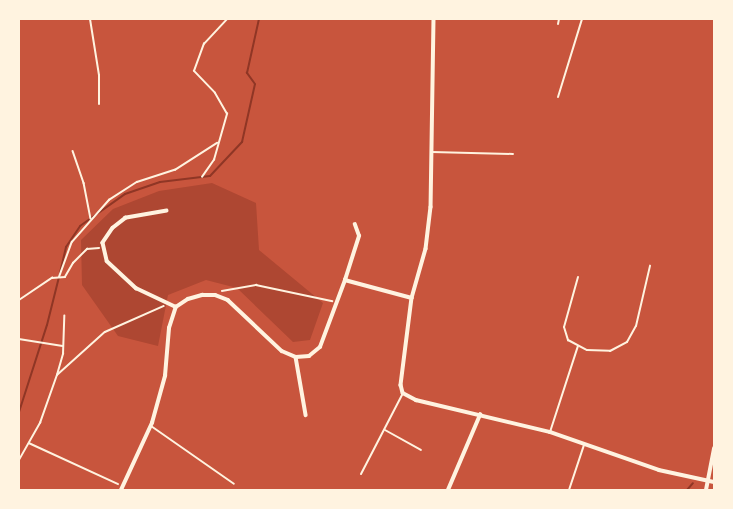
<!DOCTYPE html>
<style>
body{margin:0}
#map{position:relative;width:733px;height:509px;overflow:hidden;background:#c8553d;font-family:"Alegreya Sans",sans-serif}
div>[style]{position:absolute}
.green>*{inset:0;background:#ae4732}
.stream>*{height:2px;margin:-1px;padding:0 1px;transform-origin:1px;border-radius:1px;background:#8f3625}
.path>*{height:1.5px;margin:-0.75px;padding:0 0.75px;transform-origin:0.75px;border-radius:0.75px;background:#fff3e0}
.service>*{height:2px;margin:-1px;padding:0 1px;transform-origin:1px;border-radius:1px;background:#fff3e0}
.minor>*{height:3.5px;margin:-1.75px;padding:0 1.75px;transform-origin:1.75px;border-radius:1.75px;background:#fff3e0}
span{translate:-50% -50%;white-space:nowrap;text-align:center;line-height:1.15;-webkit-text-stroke:4px #fff3e0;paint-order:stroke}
.frame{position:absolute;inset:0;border:20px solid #fff3e0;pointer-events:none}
</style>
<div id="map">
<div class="green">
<div style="clip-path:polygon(212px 183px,256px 203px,259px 250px,323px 303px,310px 340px,293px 342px,237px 288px,206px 280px,168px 295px,158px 346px,118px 336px,82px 285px,81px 240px,113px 209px,159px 191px)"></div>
</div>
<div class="stream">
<div style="left:60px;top:273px;width:27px;rotate:-77deg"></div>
<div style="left:66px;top:247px;width:25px;rotate:-56deg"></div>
<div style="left:80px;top:226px;width:55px;rotate:-35.4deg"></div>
<div style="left:125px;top:194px;width:37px;rotate:-19deg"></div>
<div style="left:160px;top:182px;width:50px;rotate:-6.8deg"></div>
<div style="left:210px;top:176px;width:47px;rotate:-46.7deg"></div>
<div style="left:242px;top:142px;width:59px;rotate:-77.4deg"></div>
<div style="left:255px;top:84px;width:14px;rotate:-126deg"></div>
<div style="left:247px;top:73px;width:55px;rotate:-77.5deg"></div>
<div style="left:19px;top:412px;width:91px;rotate:-72.2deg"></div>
<div style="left:47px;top:325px;width:49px;rotate:-76deg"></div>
<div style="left:687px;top:490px;width:9px;rotate:-49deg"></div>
</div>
<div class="path">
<div style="left:73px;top:151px;width:34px;rotate:71deg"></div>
<div style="left:84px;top:183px;width:36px;rotate:79deg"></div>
<div style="left:202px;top:177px;width:21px;rotate:-55deg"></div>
<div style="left:214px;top:160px;width:48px;rotate:-74.2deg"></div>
<div style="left:227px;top:114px;width:24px;rotate:-120deg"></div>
<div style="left:215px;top:93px;width:30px;rotate:-134deg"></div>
<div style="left:194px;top:71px;width:29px;rotate:-70deg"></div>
<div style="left:204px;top:44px;width:34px;rotate:-47deg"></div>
<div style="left:59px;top:277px;width:37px;rotate:-70deg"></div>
<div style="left:72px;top:242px;width:56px;rotate:-48.6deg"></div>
<div style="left:109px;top:200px;width:33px;rotate:-33deg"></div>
<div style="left:137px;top:182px;width:40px;rotate:-18deg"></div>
<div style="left:175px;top:170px;width:50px;rotate:-32.7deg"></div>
<div style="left:222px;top:291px;width:35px;rotate:-10deg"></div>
<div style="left:256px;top:285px;width:78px;rotate:11.9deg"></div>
<div style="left:19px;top:300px;width:40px;rotate:-34deg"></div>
<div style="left:52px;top:278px;width:13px;rotate:-4deg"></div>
<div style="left:65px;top:277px;width:16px;rotate:-60deg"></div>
<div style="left:73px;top:263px;width:20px;rotate:-45deg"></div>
<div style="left:87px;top:249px;width:12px;rotate:-5deg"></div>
<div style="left:19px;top:339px;width:44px;rotate:9.2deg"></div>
<div style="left:57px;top:375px;width:64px;rotate:-41.9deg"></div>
<div style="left:105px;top:332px;width:64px;rotate:-23.8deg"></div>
<div style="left:29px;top:443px;width:98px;rotate:24.7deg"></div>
<div style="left:19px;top:460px;width:43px;rotate:-60.4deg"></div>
<div style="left:40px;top:423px;width:51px;rotate:-70.5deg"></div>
<div style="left:57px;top:375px;width:22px;rotate:-74deg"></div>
<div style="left:63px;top:354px;width:38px;rotate:-88deg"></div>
</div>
<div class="service">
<div style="left:90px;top:19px;width:57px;rotate:80.9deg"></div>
<div style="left:99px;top:75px;width:29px;rotate:90deg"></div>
<div style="left:558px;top:24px;width:5px;rotate:-79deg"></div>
<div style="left:558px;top:97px;width:82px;rotate:-72.9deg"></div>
<div style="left:432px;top:152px;width:81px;rotate:1.4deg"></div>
<div style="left:578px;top:277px;width:52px;rotate:105.6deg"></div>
<div style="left:564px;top:327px;width:14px;rotate:73deg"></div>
<div style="left:568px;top:340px;width:21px;rotate:28deg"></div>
<div style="left:587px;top:350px;width:23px;rotate:2deg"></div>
<div style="left:610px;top:351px;width:19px;rotate:-28deg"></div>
<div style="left:627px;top:342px;width:18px;rotate:-61deg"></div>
<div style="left:636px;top:326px;width:62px;rotate:-76.9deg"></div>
<div style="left:151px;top:426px;width:101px;rotate:34.9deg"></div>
<div style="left:385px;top:430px;width:41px;rotate:29.1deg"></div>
<div style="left:550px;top:432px;width:90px;rotate:-72deg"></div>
<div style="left:361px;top:474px;width:91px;rotate:-62.6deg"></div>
<div style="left:569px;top:490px;width:47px;rotate:-71.6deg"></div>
</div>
<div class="minor">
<div style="left:434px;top:19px;width:188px;rotate:90.9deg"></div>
<div style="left:431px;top:207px;width:42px;rotate:96.8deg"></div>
<div style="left:426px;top:249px;width:51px;rotate:105.9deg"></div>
<div style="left:412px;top:298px;width:88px;rotate:97.2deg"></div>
<div style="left:401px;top:385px;width:8px;rotate:76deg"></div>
<div style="left:403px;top:393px;width:15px;rotate:28deg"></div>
<div style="left:416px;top:400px;width:138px;rotate:13.4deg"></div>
<div style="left:550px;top:432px;width:115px;rotate:19.2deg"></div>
<div style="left:659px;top:470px;width:56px;rotate:12.3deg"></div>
<div style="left:167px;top:211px;width:42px;rotate:170.3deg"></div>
<div style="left:126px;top:218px;width:16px;rotate:142deg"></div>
<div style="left:113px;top:228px;width:18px;rotate:124deg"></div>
<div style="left:103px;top:243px;width:18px;rotate:77deg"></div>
<div style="left:107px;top:261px;width:40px;rotate:43deg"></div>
<div style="left:136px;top:288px;width:44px;rotate:25.4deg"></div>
<div style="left:345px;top:280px;width:46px;rotate:-72.3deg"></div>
<div style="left:359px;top:236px;width:12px;rotate:-110deg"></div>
<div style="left:296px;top:357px;width:59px;rotate:80.2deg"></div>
<div style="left:121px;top:490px;width:74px;rotate:-65.2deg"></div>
<div style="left:152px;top:423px;width:49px;rotate:-74.5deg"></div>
<div style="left:165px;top:376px;width:48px;rotate:-85.2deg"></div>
<div style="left:169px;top:328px;width:22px;rotate:-72deg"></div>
<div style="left:176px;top:307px;width:14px;rotate:-34deg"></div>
<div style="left:188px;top:299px;width:15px;rotate:-16deg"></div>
<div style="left:202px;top:295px;width:13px"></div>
<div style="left:215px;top:295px;width:14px;rotate:21deg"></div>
<div style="left:228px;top:300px;width:74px;rotate:43.4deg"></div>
<div style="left:282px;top:351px;width:15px;rotate:23deg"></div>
<div style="left:296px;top:357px;width:13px;rotate:-4deg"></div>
<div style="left:309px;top:356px;width:14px;rotate:-39deg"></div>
<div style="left:320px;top:347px;width:72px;rotate:-69.5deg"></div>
<div style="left:345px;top:280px;width:69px;rotate:15deg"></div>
<div style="left:448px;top:490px;width:82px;rotate:-66.9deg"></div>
<div style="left:706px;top:490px;width:42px;rotate:-79deg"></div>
</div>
<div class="frame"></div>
</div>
